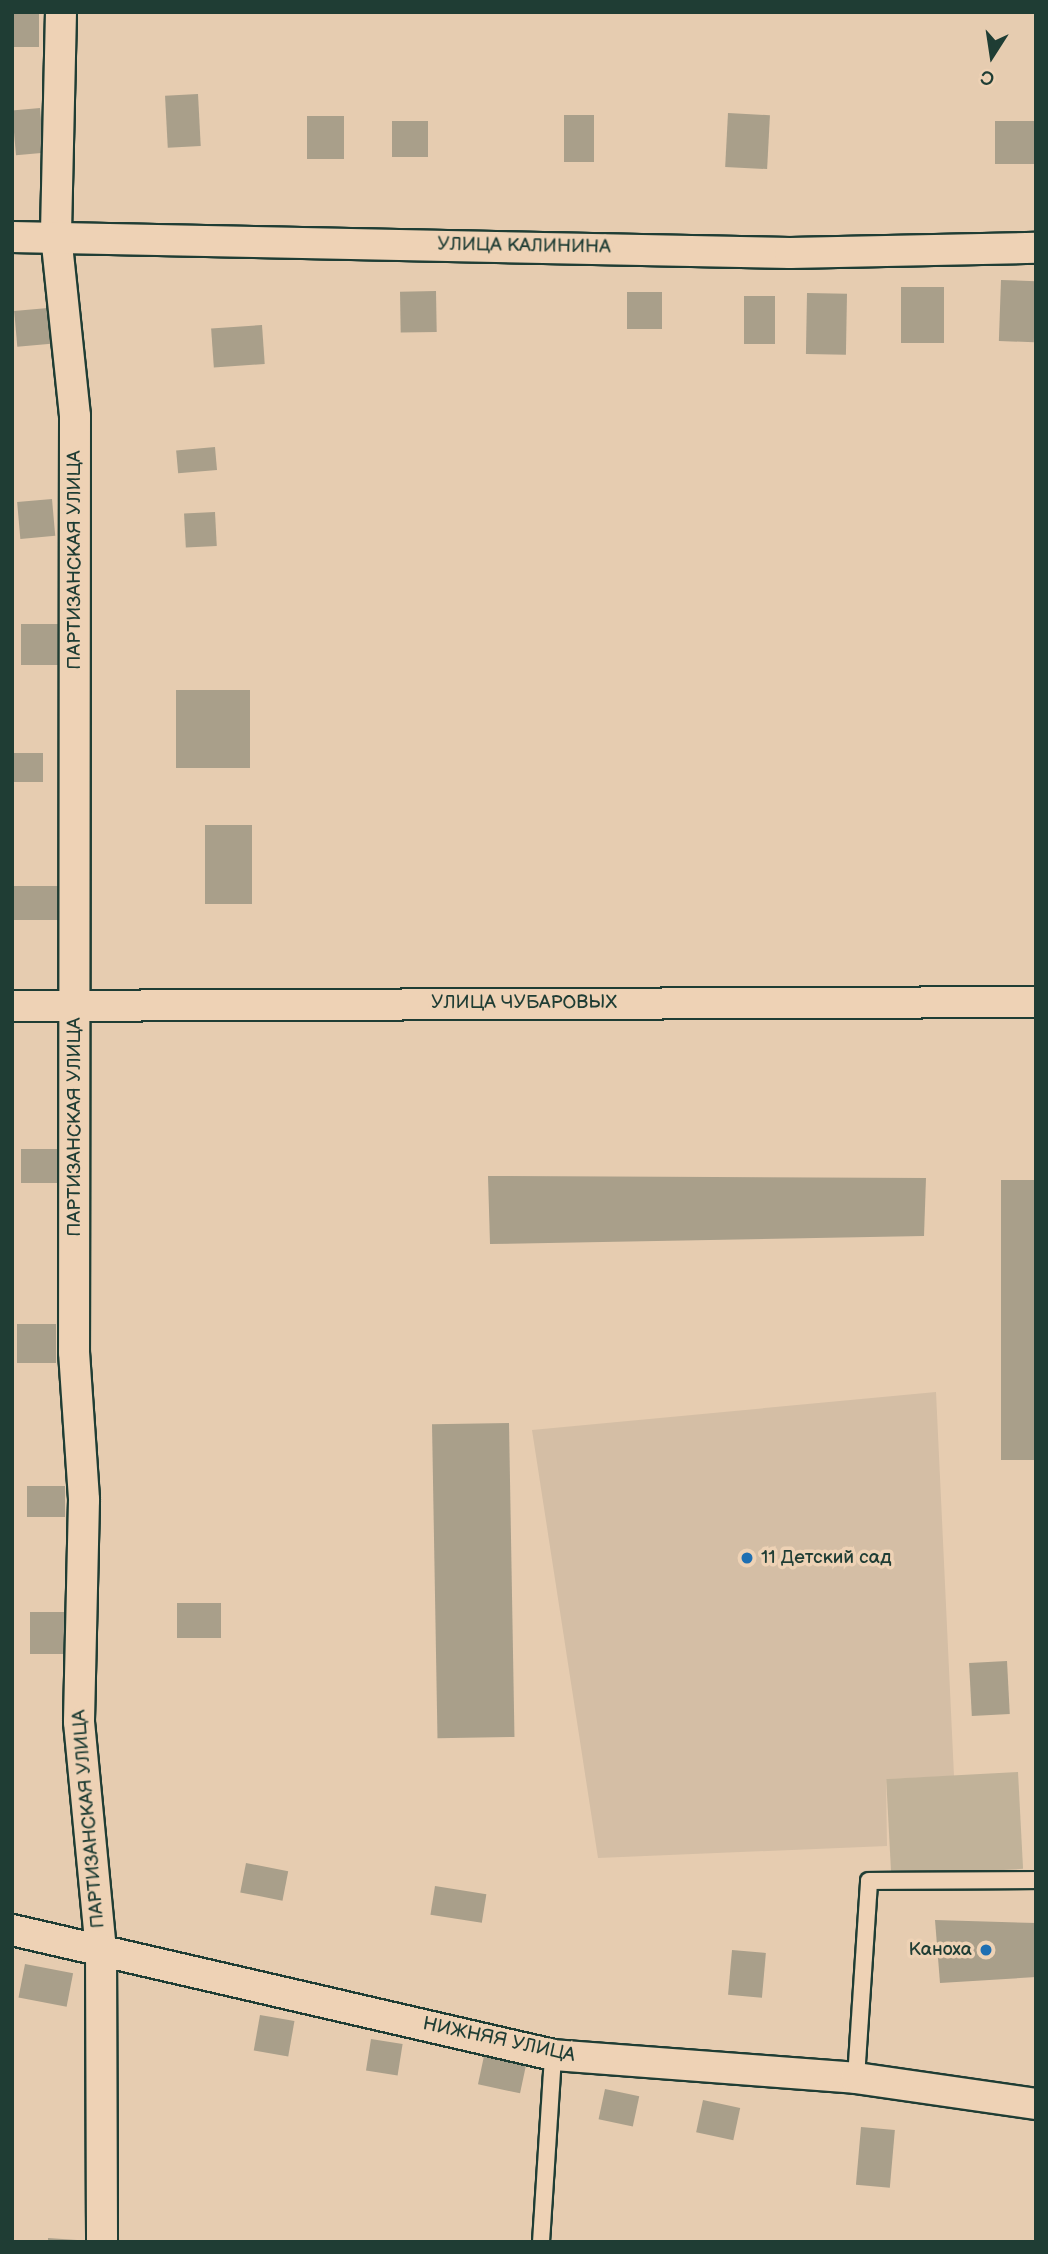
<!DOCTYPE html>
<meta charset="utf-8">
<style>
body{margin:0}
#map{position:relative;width:1048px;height:2254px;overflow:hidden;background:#e6ccb0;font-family:"Balsamiq Sans",sans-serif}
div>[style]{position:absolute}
.built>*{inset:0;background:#d4bea5}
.green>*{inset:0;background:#c1b299;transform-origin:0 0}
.building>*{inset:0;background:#a99f8a;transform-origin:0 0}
.roads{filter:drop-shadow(2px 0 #1f3d34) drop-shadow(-2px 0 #1f3d34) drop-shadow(0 2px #1f3d34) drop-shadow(0 -2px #1f3d34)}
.lane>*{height:16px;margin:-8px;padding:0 8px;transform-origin:8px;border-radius:8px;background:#eed2b5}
.street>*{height:30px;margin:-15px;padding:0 15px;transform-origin:15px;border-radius:15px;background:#eed2b5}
.dots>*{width:19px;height:19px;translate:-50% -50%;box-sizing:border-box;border:4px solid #eed2b5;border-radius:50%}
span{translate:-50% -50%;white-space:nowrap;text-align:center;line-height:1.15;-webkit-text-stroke:7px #eed2b5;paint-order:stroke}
.street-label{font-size:19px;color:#1f3d34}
.poi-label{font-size:19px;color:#1f3d34}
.left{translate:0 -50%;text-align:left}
.right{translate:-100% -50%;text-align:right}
.frame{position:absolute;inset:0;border:14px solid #1f3d34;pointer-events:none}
.north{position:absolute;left:957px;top:21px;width:70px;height:70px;-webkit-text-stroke:5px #eed2b5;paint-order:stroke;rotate:192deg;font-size:19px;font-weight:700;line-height:28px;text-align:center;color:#1f3d34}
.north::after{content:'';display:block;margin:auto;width:24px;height:32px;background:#1f3d34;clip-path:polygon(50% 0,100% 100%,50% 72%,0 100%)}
</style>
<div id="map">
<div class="built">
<div style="clip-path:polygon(936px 1392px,954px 1776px,886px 1779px,887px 1846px,598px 1858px,532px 1430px)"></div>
</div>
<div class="green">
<div style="left:1018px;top:1772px;width:97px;height:132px;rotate:87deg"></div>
</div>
<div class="building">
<div style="left:12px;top:12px;width:27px;height:35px"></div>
<div style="left:198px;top:94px;width:52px;height:33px;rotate:87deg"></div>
<div style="left:40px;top:108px;width:45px;height:28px;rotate:85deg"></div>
<div style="left:728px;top:113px;width:42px;height:54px;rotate:3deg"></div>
<div style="left:564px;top:115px;width:30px;height:47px"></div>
<div style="left:307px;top:116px;width:37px;height:43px"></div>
<div style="left:392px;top:121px;width:36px;height:36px"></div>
<div style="left:1036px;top:121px;width:43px;height:41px;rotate:90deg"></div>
<div style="left:1001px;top:280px;width:35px;height:61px;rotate:2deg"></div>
<div style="left:901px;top:287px;width:43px;height:56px"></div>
<div style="left:436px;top:291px;width:41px;height:36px;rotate:89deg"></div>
<div style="left:627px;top:292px;width:35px;height:37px"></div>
<div style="left:807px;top:293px;width:40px;height:61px;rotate:1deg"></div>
<div style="left:744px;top:296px;width:31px;height:48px"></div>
<div style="left:59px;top:307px;width:36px;height:45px;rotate:85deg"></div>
<div style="left:262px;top:325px;width:39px;height:51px;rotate:86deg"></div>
<div style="left:215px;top:447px;width:23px;height:39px;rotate:85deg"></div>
<div style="left:52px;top:499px;width:37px;height:35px;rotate:85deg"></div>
<div style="left:215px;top:512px;width:34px;height:31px;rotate:87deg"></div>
<div style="left:21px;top:624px;width:38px;height:41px"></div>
<div style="left:176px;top:690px;width:74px;height:78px"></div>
<div style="left:12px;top:753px;width:31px;height:29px"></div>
<div style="left:205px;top:825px;width:47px;height:79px"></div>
<div style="left:12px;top:886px;width:48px;height:34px"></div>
<div style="left:21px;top:1149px;width:41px;height:34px"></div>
<div style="clip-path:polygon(488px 1176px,926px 1178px,924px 1236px,490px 1244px)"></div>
<div style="left:1036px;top:1180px;width:280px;height:35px;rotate:90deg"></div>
<div style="left:17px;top:1324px;width:39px;height:39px"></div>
<div style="left:509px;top:1423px;width:314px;height:77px;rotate:89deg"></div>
<div style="left:27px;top:1486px;width:38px;height:31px"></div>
<div style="left:177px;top:1603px;width:44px;height:35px"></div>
<div style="left:30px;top:1612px;width:36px;height:42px"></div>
<div style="left:1007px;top:1661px;width:53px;height:38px;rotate:87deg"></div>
<div style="left:246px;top:1863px;width:43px;height:30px;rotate:11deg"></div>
<div style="left:435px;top:1886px;width:52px;height:29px;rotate:9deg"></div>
<div style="clip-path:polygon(935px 1920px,1036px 1923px,1036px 1977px,940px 1983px)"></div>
<div style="left:732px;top:1950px;width:34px;height:45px;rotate:5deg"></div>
<div style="left:25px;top:1964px;width:49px;height:34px;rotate:11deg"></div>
<div style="left:260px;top:2015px;width:35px;height:36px;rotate:10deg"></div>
<div style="left:371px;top:2039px;width:32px;height:32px;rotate:9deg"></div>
<div style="left:484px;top:2056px;width:43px;height:29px;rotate:12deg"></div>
<div style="left:605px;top:2089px;width:35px;height:31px;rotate:12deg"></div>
<div style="left:703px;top:2100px;width:38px;height:33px;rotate:12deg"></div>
<div style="left:861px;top:2127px;width:34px;height:58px;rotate:5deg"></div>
<div style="clip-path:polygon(48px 2238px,77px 2240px,77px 2242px,48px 2242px)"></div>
</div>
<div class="roads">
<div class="lane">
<div style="left:856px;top:2078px;width:197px;rotate:-86.2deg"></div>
<div style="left:869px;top:1881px;width:167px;rotate:-0.3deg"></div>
<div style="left:541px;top:2242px;width:187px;rotate:-86.3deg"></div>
</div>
<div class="street">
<div style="left:61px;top:12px;width:223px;rotate:91.3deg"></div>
<div style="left:56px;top:235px;width:182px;rotate:84deg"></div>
<div style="left:75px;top:416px;width:936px;rotate:90.06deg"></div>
<div style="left:74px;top:1352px;width:148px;rotate:86.1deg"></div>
<div style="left:84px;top:1500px;width:222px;rotate:91.3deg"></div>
<div style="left:79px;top:1722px;width:228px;rotate:84.5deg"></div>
<div style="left:101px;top:1949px;width:293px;rotate:89.8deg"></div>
<div style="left:12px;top:237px;width:778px;rotate:1.18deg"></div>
<div style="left:790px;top:253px;width:246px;rotate:-1.2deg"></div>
<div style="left:12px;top:1006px;width:1024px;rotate:-0.22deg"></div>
<div style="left:12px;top:1930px;width:555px;rotate:13.01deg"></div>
<div style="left:553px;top:2055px;width:304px;rotate:4.3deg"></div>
<div style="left:856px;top:2078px;width:182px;rotate:8.2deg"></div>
</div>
</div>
<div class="dots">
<div style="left:747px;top:1558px;background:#1f6fb2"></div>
<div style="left:986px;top:1950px;background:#1f6fb2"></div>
</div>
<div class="street-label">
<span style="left:524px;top:246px;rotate:1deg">УЛИЦА КАЛИНИНА</span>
<span style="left:75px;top:560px;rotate:-90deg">ПАРТИЗАНСКАЯ УЛИЦА</span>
<span style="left:524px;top:1003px">УЛИЦА ЧУБАРОВЫХ</span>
<span style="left:75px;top:1127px;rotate:-90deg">ПАРТИЗАНСКАЯ УЛИЦА</span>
<span style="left:89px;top:1819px;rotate:-95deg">ПАРТИЗАНСКАЯ УЛИЦА</span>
<span style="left:499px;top:2040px;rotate:12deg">НИЖНЯЯ УЛИЦА</span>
</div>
<div class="poi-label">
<span class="left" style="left:761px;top:1558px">11 Детский сад</span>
<span class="right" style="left:972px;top:1950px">Каноха</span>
</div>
<div class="frame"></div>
<div class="north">С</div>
</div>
